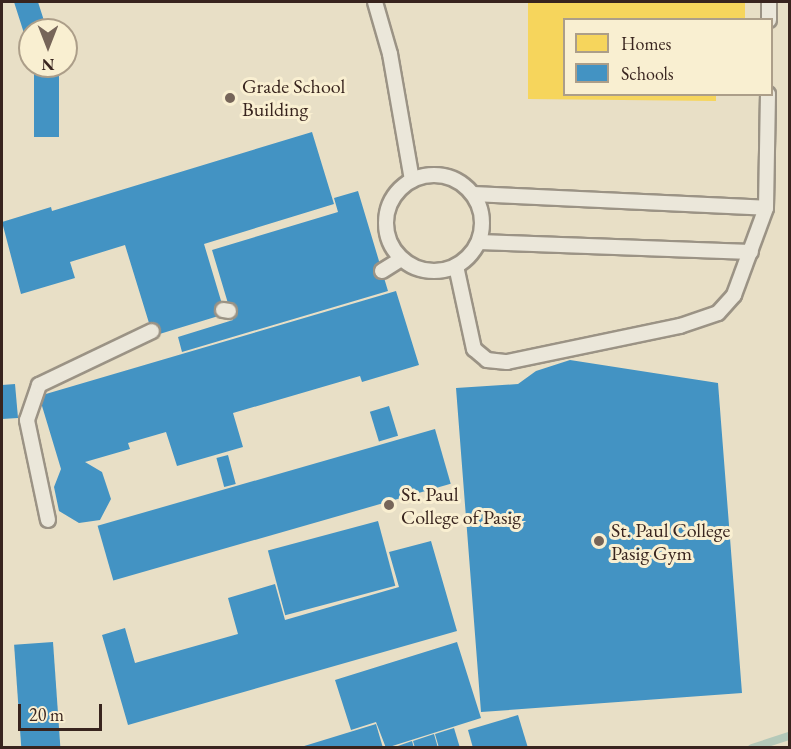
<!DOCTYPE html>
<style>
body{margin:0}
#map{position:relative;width:791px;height:749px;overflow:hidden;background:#e8dfc6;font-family:"EB Garamond",serif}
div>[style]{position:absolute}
.homes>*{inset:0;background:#f6d55c}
.schools>*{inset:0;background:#4393c3;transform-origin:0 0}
.stream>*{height:8px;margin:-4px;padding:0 4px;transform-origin:4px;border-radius:4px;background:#b4c9b9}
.roads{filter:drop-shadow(2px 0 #9b9385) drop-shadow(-2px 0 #9b9385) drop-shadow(0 2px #9b9385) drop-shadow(0 -2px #9b9385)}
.lane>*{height:14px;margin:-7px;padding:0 7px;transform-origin:7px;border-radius:7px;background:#ebe7da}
.lane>.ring{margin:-7px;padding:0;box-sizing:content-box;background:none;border:14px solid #ebe7da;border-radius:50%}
.dots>*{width:16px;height:16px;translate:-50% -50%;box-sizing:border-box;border:3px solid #f9efd1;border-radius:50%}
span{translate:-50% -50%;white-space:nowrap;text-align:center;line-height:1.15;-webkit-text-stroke:6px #f9efd1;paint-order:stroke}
.poi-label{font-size:20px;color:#38241e}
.left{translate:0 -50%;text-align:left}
.frame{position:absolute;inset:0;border:3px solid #38241e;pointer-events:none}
.legend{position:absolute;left:563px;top:18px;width:210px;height:78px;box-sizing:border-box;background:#f9efd1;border:2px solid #ac9e89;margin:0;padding:8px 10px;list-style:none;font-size:18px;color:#38241e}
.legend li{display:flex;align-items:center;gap:12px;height:30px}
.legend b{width:30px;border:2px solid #ac9e89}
.north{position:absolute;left:18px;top:18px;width:60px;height:60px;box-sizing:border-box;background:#f9efd1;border:2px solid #ac9e89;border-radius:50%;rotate:180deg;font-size:16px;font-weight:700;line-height:24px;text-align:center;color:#38241e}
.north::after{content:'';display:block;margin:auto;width:21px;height:27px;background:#766559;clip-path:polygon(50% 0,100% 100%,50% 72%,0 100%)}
.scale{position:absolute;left:18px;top:704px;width:84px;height:27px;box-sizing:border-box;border:3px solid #38241e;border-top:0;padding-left:8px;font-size:18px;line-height:21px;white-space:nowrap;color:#38241e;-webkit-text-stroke:4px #f9efd1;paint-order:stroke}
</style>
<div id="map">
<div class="homes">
<div style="clip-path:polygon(528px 2px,745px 2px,745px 20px,564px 20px,564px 94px,716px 94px,716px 101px,528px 99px)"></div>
</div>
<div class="schools">
<div style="clip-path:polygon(14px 2px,38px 2px,47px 30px,30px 30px,30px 52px)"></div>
<div style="left:34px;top:66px;width:25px;height:71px"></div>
<div style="clip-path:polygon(312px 132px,334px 204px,204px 244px,225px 314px,153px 336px,125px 245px,70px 262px,75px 278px,21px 294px,2px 222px,51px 207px,52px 211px)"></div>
<div style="clip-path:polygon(358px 191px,388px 291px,182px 352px,178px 337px,233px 320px,212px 250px,338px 212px,334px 198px)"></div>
<div style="clip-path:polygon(396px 291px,419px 365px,362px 382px,360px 376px,233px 413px,243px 447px,177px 466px,166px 432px,128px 443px,130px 449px,85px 462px,102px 472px,111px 499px,100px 520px,79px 523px,59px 511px,54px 487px,61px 469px,39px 396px)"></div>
<div style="clip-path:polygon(570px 360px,718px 383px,742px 693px,481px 712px,456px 388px,518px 384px,536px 371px)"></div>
<div style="clip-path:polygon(15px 384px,18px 418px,2px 419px,2px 385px)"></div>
<div style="left:389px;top:406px;width:31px;height:20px;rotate:73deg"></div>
<div style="left:435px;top:429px;width:57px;height:351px;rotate:74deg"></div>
<div style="left:228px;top:455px;width:30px;height:12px;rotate:75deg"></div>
<div style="left:378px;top:521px;width:67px;height:114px;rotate:75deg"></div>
<div style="clip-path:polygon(431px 541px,457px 631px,128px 725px,102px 635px,125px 628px,135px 663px,238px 634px,228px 598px,275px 584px,285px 620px,399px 587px,389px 552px)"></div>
<div style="left:53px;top:642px;width:106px;height:39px;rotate:86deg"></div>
<div style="clip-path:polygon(457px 642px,481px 718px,386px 748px,376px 722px,351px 730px,335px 680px)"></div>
<div style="clip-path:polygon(518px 715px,528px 748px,473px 748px,468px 730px)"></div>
<div style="clip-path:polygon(376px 724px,383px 748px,301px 748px,301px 747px)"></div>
<div style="clip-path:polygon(454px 728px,460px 748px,439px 748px,435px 734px)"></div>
<div style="clip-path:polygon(434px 734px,438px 748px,415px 748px,413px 741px)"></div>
<div style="clip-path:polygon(412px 741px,414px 748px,395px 748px,395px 747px)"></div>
</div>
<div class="stream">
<div style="left:752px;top:748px;width:40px;rotate:-18deg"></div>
</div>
<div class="roads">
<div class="lane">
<div style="left:375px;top:2px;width:54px;rotate:73.9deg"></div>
<div style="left:390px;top:54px;width:128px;rotate:80.1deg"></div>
<div style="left:769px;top:20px;width:18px;rotate:-90deg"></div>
<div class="ring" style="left:386px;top:175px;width:82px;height:82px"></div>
<div style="left:473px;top:194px;width:293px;rotate:2.7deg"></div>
<div style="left:479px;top:242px;width:272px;rotate:2.1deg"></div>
<div style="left:456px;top:266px;width:85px;rotate:77.8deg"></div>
<div style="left:474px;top:349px;width:17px;rotate:40deg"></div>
<div style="left:487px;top:360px;width:20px;rotate:6deg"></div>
<div style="left:507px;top:362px;width:177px;rotate:-11.8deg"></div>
<div style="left:680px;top:326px;width:40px;rotate:-18.9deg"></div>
<div style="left:718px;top:313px;width:24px;rotate:-48deg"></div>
<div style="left:734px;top:295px;width:93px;rotate:-69.8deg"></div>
<div style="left:766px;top:208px;width:114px;rotate:-89deg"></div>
<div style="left:382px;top:271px;width:22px;rotate:-32deg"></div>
<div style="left:223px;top:310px;width:6px;rotate:9deg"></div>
<div style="left:48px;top:520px;width:102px;rotate:-101.9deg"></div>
<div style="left:27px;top:420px;width:37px;rotate:-71deg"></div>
<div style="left:39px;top:385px;width:125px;rotate:-25.5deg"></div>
</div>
</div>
<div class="dots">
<div style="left:230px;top:98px;background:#766559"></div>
<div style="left:389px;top:505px;background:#766559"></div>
<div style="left:599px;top:541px;background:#766559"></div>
</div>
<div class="poi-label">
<span class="left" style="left:242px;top:98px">Grade School<br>Building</span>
<span class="left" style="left:401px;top:506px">St. Paul<br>College of Pasig</span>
<span class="left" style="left:611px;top:542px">St. Paul College<br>Pasig Gym</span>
</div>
<div class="frame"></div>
<ul class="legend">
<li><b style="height:16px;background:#f6d55c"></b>Homes</li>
<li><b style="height:16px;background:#4393c3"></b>Schools</li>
</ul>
<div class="north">N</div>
<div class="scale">20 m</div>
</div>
